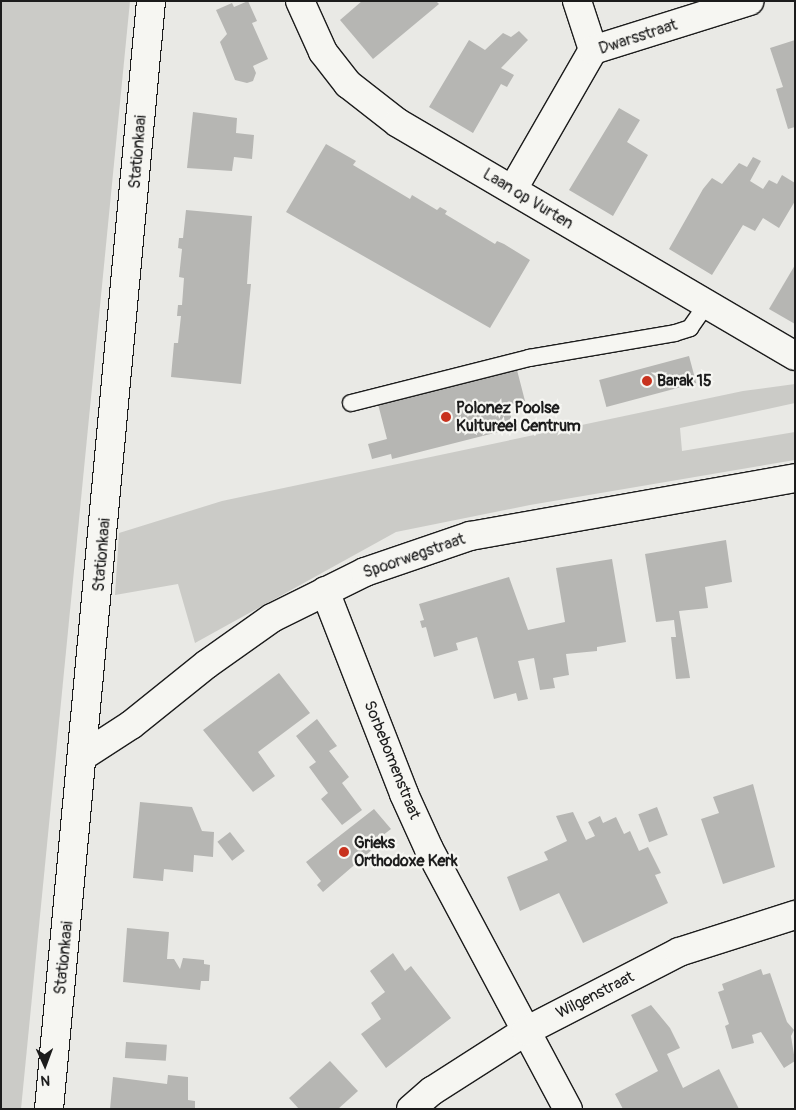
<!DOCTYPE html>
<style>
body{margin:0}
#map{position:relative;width:796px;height:1110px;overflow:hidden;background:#e9e9e5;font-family:Pangolin,sans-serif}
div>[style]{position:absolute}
.green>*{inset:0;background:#cbcbc7}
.building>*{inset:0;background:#b6b6b3;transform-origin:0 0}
.roads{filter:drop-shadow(1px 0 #1c1c1c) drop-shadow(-1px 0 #1c1c1c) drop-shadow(0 1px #1c1c1c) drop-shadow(0 -1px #1c1c1c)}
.service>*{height:16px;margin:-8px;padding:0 8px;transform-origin:8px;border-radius:8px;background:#f6f6f2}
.minor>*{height:28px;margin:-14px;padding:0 14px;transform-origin:14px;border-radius:14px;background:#f6f6f2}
.dots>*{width:14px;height:14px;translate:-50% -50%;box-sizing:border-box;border:2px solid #f6f6f2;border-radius:50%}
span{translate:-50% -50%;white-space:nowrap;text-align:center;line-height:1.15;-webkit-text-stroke:4.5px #f6f6f2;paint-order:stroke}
.street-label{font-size:16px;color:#1c1c1c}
.poi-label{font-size:16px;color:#1c1c1c;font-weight:700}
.left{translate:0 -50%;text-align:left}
.frame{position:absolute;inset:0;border:2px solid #1c1c1c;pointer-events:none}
.north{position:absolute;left:20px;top:1040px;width:50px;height:50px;-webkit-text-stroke:4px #f6f6f2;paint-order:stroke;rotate:178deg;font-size:14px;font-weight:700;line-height:20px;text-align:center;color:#1c1c1c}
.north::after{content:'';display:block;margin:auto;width:18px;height:22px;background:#1c1c1c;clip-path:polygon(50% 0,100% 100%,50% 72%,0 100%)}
</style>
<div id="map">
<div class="green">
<div style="clip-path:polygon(1px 1px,130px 1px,21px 1109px,1px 1109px)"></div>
<div style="clip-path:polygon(795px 384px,795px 403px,680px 428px,682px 451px,795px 432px,795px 460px,530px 505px,396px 532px,195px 643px,178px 584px,115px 595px,119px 533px,222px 501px,743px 391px)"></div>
</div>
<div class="building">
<div style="clip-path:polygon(248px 1px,257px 21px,252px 23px,268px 59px,253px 66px,256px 73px,253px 81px,247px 83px,235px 80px,220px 42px,227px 34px,216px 10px,232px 3px,234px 7px)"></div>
<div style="clip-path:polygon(362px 1px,436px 1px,439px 4px,373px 59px,340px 20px)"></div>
<div style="clip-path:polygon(519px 31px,528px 40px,501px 68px,514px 75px,507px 87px,501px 84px,473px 133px,429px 107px,469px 40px,485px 50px,503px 33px,511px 37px)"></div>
<div style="clip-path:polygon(795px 40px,795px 127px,788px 129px,776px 89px,783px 87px,770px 48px)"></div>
<div style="clip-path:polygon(619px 108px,640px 120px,627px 142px,648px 155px,613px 216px,569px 190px)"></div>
<div style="clip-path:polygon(193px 112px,237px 118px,236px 133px,254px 135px,252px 159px,234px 157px,232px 171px,187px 168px)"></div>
<div style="clip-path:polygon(326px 144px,356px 161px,353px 165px,410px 199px,412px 195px,437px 210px,440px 207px,447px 211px,445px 214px,495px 244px,497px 241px,504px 244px,530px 260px,490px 328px,286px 212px)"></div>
<div style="clip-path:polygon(753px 157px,761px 161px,750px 181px,763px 189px,769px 180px,777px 184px,782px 175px,795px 183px,795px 201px,779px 228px,763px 218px,755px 231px,743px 225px,712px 275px,669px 249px,703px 189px,712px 178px,722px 184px,739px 163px,747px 167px)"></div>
<div style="clip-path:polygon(186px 210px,252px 216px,247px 284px,251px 284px,241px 384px,171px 377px,174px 343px,178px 343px,181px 316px,177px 316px,178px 305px,182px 305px,184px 278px,179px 277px,182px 249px,178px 248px,179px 238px,183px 238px)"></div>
<div style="clip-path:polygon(795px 265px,795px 324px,769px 309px)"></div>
<div style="left:689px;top:356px;width:28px;height:93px;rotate:75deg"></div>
<div style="clip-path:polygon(517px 370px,525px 401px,508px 405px,514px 428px,392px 459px,391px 454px,372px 459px,368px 444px,387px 439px,378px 404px)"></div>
<div style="clip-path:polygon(726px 540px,732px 582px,705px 587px,708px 608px,679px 611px,690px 678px,676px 679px,671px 637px,676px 637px,674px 620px,656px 622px,645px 554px)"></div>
<div style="clip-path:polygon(612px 559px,626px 642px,597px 647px,597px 651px,566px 654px,569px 675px,553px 678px,555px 688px,540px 690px,534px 658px,518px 661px,528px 699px,518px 701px,516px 693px,494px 699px,477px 637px,456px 643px,458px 650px,434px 657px,426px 627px,422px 628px,420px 621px,424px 620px,419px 604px,509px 577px,528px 630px,565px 622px,556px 568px)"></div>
<div style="clip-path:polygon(279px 673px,310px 713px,258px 752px,275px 776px,253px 792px,203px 730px)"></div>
<div style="clip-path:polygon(317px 719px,337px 746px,329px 751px,349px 777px,342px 783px,362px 810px,342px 825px,321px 799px,328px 793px,309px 767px,316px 762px,296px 736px)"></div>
<div style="clip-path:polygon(753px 784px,775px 867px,723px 884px,701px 819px,719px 813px,713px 797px)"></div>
<div style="clip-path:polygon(140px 802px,192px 807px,202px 831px,214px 832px,213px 857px,194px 855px,193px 872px,164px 869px,163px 881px,133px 878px)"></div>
<div style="left:657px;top:807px;width:30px;height:20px;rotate:69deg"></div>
<div style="clip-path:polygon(374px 809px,391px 829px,378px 839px,381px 842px,323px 892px,317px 885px,321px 881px,306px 862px)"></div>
<div style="clip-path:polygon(573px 812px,586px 840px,595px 836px,588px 822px,600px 816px,603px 823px,616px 817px,624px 834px,630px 831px,639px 851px,648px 847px,661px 873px,655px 875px,668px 903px,583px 943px,559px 893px,520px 911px,507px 877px,548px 860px,544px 852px,567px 841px,556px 816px)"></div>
<div style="left:230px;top:832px;width:24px;height:16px;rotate:52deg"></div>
<div style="clip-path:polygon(127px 928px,169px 932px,167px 959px,174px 959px,180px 969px,183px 958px,204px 960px,204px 964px,210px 965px,209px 981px,201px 981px,200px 990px,123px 982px)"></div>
<div style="clip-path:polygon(393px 953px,405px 971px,411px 966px,451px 1018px,386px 1068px,361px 1034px,381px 1019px,371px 1003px,385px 992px,370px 971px)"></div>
<div style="clip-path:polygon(761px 969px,763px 975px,770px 973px,787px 1022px,794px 1030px,791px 1036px,795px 1061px,784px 1068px,761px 1032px,752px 1035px,754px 1043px,732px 1049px,725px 1026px,729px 1024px,718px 992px,724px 990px,722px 984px)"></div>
<div style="clip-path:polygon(651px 1005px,670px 1028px,680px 1048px,667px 1054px,683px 1088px,719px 1069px,739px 1109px,623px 1109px,615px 1094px,658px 1071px,631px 1015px)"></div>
<div style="left:126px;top:1042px;width:41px;height:16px;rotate:4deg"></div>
<div style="clip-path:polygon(330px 1061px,358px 1091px,338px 1109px,299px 1109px,289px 1098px)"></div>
<div style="clip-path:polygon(168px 1075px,188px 1077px,188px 1100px,195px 1101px,195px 1109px,110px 1109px,113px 1077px,167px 1084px)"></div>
</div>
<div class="roads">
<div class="service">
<div style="left:351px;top:403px;width:184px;rotate:-14.2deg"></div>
<div style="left:529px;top:358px;width:148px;rotate:-9.7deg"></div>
<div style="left:675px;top:333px;width:16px;rotate:-18deg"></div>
<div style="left:690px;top:328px;width:29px;rotate:-55deg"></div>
</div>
<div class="minor">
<div style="left:300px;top:1px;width:56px;rotate:65.7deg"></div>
<div style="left:323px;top:52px;width:41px;rotate:52deg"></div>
<div style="left:348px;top:84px;width:63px;rotate:38deg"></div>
<div style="left:398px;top:123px;width:460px;rotate:30.4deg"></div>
<div style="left:577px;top:1px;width:52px;rotate:71.9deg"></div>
<div style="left:513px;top:189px;width:160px;rotate:-60.1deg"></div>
<div style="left:593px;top:50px;width:164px;rotate:-17.4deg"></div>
<div style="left:325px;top:591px;width:218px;rotate:68.7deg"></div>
<div style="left:404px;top:794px;width:60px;rotate:65.6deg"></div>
<div style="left:429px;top:849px;width:295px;rotate:61.9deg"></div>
<div style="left:83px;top:756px;width:57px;rotate:-32.9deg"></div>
<div style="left:131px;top:725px;width:97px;rotate:-38.8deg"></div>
<div style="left:207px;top:664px;width:80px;rotate:-35.3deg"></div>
<div style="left:272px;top:618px;width:104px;rotate:-26.3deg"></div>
<div style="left:365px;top:572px;width:111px;rotate:-18.9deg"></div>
<div style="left:470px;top:536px;width:330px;rotate:-10.1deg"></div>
<div style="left:49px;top:1109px;width:1113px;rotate:-84.74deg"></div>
<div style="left:411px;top:1109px;width:28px;rotate:-41deg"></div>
<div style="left:432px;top:1091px;width:112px;rotate:-32.6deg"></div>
<div style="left:526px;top:1031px;width:172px;rotate:-27.3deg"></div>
<div style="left:679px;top:952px;width:122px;rotate:-17.7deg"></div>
</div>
</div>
<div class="dots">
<div style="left:647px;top:381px;background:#c8321e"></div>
<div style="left:446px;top:417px;background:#c8321e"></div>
<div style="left:344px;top:852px;background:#c8321e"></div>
</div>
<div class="street-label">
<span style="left:638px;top:37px;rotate:-18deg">Dwarsstraat</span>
<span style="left:138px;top:152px;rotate:-85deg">Stationkaai</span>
<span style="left:528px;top:199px;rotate:31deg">Laan op Vurten</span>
<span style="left:102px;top:555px;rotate:-85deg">Stationkaai</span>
<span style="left:414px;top:556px;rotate:-19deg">Spoorwegstraat</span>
<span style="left:392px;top:760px;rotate:68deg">Sorbebomenstraat</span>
<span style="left:64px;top:958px;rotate:-84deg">Stationkaai</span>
<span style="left:595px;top:995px;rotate:-27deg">Wilgenstraat</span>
</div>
<div class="poi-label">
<span class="left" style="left:657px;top:381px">Barak 15</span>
<span class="left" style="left:456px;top:417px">Polonez Poolse<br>Kultureel Centrum</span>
<span class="left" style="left:354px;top:852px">Grieks<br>Orthodoxe Kerk</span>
</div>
<div class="frame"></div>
<div class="north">N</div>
</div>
